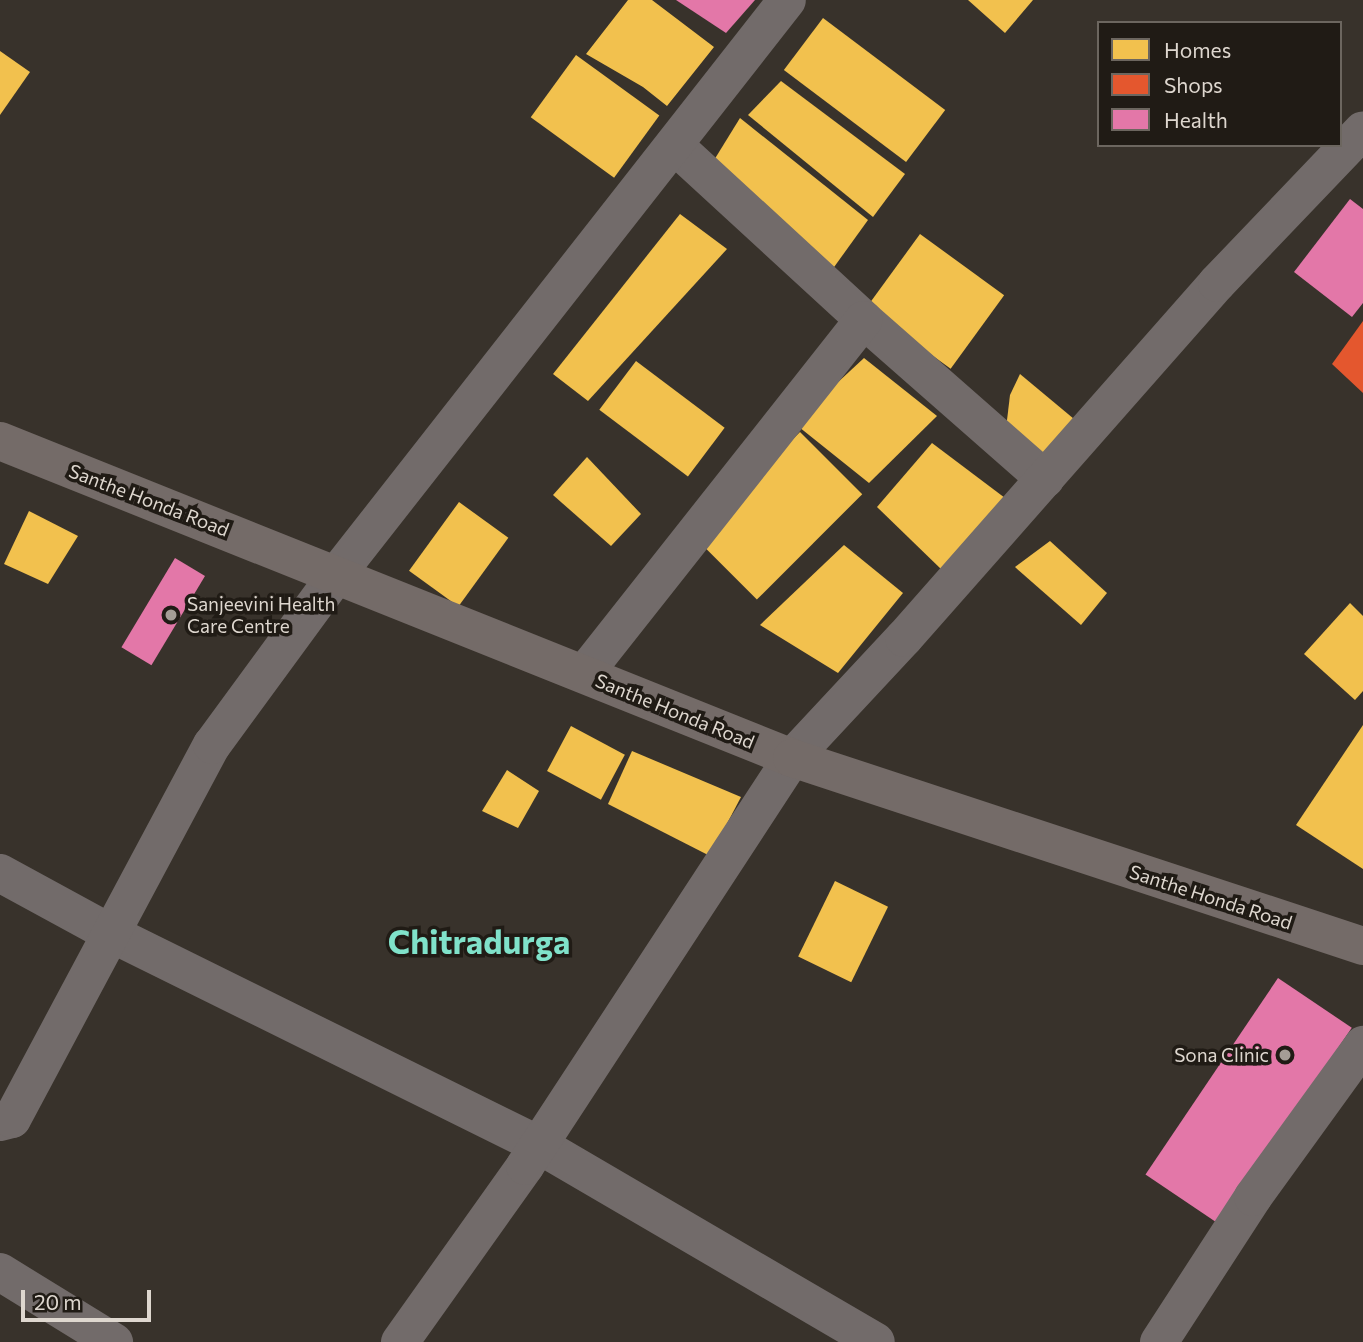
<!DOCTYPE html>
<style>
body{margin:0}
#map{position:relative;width:1363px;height:1342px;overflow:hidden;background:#38322b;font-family:Commissioner,sans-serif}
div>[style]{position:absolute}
.homes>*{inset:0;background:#f2c14e;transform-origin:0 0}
.shops>*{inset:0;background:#e4572e}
.health>*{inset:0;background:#e377a8;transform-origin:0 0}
.minor>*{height:38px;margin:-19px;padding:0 19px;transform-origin:19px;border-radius:19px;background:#726b6a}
.major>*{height:38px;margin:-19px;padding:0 19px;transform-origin:19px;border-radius:19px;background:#746b68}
.dots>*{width:19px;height:19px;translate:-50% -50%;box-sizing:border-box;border:4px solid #201b15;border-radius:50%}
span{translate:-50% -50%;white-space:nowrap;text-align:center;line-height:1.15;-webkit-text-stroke:7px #201b15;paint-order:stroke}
.street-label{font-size:19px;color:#ded7cf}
.poi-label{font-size:19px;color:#ded7cf}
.left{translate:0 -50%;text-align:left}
.right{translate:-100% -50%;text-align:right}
.town-label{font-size:33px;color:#80e2ca;font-weight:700}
.legend{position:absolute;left:1097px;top:21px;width:245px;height:126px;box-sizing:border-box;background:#201b15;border:2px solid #6c665f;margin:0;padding:9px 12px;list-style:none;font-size:21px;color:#ded7cf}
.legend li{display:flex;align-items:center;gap:14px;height:35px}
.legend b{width:35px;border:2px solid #6c665f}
.scale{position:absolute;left:21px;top:1290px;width:130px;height:32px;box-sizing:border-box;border:4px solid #ded7cf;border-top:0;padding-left:9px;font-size:21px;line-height:24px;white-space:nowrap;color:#ded7cf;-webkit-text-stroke:5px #201b15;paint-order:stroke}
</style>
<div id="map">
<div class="homes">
<div style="clip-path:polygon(628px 0,652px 0,714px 47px,667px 106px,643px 87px,586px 54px)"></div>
<div style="clip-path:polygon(968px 0,1033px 0,1005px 33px)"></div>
<div style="left:823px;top:18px;width:153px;height:65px;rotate:37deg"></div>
<div style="clip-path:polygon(0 51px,30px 72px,0 115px)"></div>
<div style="left:576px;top:55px;width:103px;height:77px;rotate:36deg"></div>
<div style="clip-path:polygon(781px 81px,905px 174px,873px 217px,748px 115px)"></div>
<div style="clip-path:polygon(740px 118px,868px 220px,824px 281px,703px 178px)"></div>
<div style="clip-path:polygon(680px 214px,727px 249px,588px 401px,553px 374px)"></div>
<div style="left:920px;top:234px;width:104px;height:91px;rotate:36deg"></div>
<div style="clip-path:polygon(864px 358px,937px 416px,869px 483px,794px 423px)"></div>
<div style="left:636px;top:361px;width:111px;height:61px;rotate:37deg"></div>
<div style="clip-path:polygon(1020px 374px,1080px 424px,1041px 474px,1005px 437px,1010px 395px)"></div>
<div style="left:800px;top:432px;width:88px;height:149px;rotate:45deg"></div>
<div style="clip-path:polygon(932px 443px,1009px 501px,943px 571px,877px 507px)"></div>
<div style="clip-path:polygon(587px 457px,641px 514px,611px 546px,553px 495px)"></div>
<div style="left:459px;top:502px;width:61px;height:85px;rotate:36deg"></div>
<div style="clip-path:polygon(29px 511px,78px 536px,48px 584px,4px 564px)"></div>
<div style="clip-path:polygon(1050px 541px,1107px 593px,1081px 625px,1015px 567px)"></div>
<div style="clip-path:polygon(844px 545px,903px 593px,838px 673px,760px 625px)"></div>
<div style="clip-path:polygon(1350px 603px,1363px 616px,1363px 691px,1355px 700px,1304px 654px)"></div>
<div style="clip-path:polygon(1363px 725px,1363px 869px,1296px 825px)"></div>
<div style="left:571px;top:726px;width:61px;height:51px;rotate:28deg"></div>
<div style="clip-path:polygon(632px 751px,741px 797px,710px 856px,608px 804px)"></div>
<div style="clip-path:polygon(507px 770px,539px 791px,518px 828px,482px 811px)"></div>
<div style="left:835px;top:881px;width:59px;height:84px;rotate:26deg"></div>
</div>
<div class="shops">
<div style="clip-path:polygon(1363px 321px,1363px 393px,1332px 364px)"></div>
</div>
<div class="health">
<div style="clip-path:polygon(676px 0,755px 0,726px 33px)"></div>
<div style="clip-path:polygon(1350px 199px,1363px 209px,1363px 303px,1352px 317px,1294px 272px)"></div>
<div style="left:175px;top:558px;width:35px;height:104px;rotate:31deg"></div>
<div style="left:1278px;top:978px;width:89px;height:237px;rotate:34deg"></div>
</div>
<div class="minor">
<div style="left:674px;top:145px;width:258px;rotate:42.6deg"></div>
<div style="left:864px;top:320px;width:241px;rotate:41.3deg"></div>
<div style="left:584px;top:674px;width:451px;rotate:-51.7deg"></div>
<div style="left:0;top:873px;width:128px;rotate:28.6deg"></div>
<div style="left:112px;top:934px;width:476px;rotate:26.3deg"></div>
<div style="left:539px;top:1145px;width:390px;rotate:30.3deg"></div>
<div style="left:0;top:1122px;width:12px;rotate:-14deg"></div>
<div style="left:12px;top:1119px;width:424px;rotate:-61.9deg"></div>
<div style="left:212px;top:745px;width:212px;rotate:-53.8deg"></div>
<div style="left:337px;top:574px;width:729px;rotate:-51.9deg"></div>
<div style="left:0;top:1272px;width:134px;rotate:31.6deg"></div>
<div style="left:400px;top:1342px;width:216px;rotate:-54.6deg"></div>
<div style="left:525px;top:1166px;width:488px;rotate:-56.8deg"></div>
<div style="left:792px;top:758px;width:164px;rotate:-47deg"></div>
<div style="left:904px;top:638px;width:473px;rotate:-48.6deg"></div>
<div style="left:1217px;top:283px;width:211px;rotate:-46.3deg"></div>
<div style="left:1159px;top:1342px;width:173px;rotate:-57deg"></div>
<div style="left:1253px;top:1197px;width:188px;rotate:-54.1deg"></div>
</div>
<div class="major">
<div style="left:0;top:441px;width:853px;rotate:21.81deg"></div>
<div style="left:792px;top:758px;width:601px;rotate:18.22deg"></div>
</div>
<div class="dots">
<div style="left:171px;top:615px;background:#a49d96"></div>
<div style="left:1285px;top:1055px;background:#a49d96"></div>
</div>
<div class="street-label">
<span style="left:149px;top:500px;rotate:21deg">Santhe Honda Road</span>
<span style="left:675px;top:711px;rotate:22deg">Santhe Honda Road</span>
<span style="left:1211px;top:897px;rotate:18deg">Santhe Honda Road</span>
</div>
<div class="poi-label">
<span class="left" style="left:187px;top:615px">Sanjeevini Health<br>Care Centre</span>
<span class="right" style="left:1269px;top:1055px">Sona Clinic</span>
</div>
<div class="town-label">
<span style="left:479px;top:941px">Chitradurga</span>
</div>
<ul class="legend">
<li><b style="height:19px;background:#f2c14e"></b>Homes</li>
<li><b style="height:19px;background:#e4572e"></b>Shops</li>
<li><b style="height:19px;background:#e377a8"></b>Health</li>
</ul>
<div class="scale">20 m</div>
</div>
